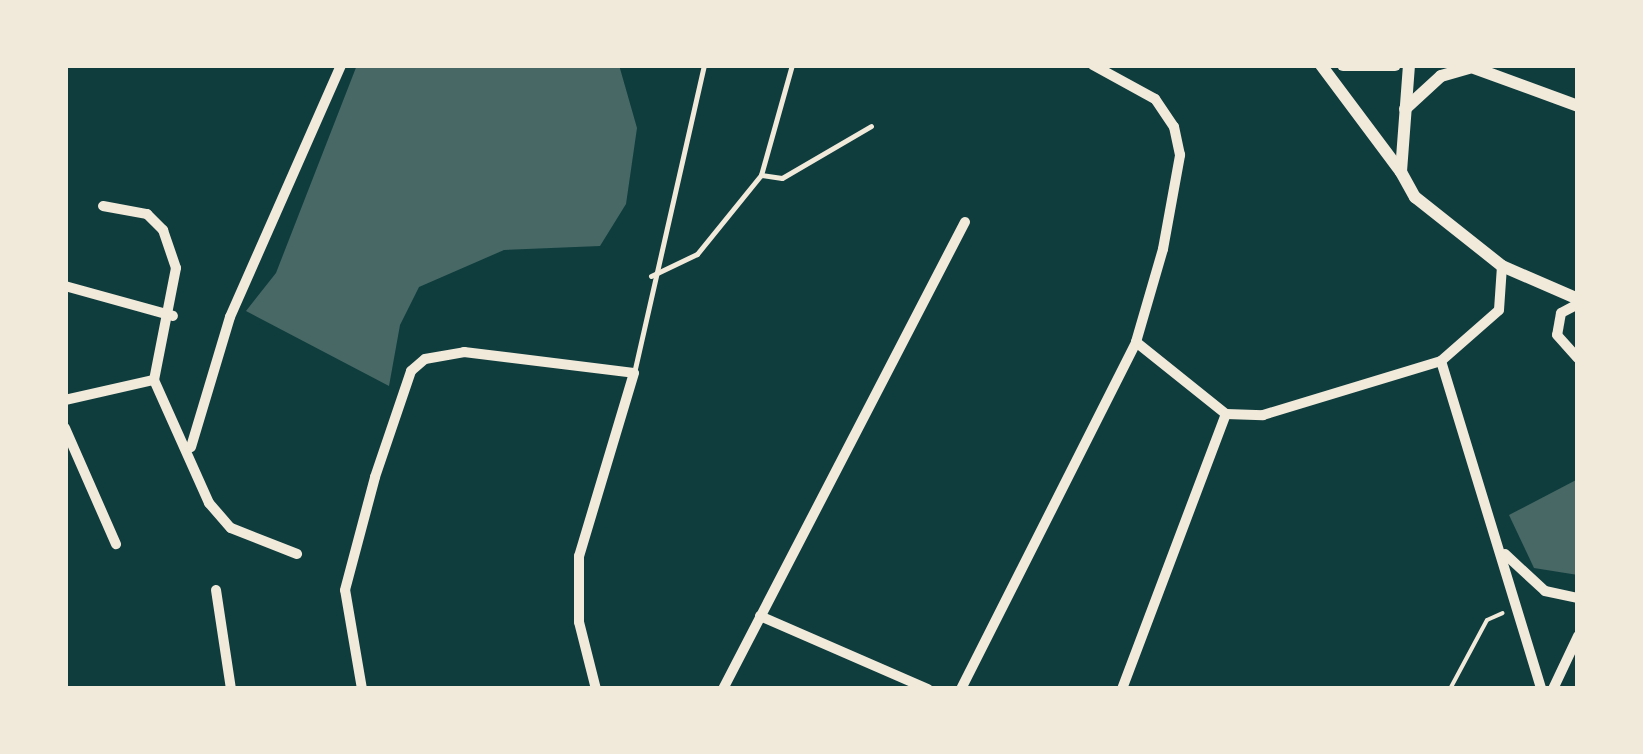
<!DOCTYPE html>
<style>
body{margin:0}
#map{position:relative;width:1643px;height:754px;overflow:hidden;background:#0f3d3e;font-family:Manrope,sans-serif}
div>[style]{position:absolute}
.building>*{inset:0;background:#486865}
.path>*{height:4px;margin:-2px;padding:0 2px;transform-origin:2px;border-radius:2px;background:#f1e9da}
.service>*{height:5px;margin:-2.5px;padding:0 2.5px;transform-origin:2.5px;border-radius:2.5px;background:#f1e9da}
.minor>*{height:10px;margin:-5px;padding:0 5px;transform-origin:5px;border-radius:5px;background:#f1e9da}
.tertiary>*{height:12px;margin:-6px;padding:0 6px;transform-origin:6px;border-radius:6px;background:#f1e9da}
span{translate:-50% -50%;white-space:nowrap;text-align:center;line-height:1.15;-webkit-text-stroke:9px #f1e9da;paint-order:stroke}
.frame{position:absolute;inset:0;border:68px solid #f1e9da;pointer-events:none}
</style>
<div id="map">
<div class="building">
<div style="clip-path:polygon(357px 65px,619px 65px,637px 128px,626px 204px,600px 246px,504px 250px,419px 287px,400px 325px,389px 386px,246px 311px,276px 273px)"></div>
<div style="clip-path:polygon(1578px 479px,1578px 575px,1534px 568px,1509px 515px)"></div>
</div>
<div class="path">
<div style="left:1450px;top:689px;width:78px;rotate:-61.8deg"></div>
<div style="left:1487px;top:620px;width:17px;rotate:-24deg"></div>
</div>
<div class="service">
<div style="left:761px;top:175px;width:21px;rotate:8deg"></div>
<div style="left:782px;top:178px;width:103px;rotate:-30.3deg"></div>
<div style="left:651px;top:276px;width:51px;rotate:-25.6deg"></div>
<div style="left:697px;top:254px;width:102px;rotate:-51deg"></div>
<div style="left:761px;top:175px;width:114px;rotate:-74.3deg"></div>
<div style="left:634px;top:373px;width:316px;rotate:-77.2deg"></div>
</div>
<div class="minor">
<div style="left:103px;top:206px;width:45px;rotate:10.3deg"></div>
<div style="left:147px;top:214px;width:23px;rotate:45deg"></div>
<div style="left:163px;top:230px;width:40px;rotate:71.1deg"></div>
<div style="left:176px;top:268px;width:114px;rotate:101.1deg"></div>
<div style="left:154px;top:380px;width:135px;rotate:65.9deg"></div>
<div style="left:209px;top:503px;width:33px;rotate:49deg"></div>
<div style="left:231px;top:528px;width:71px;rotate:21.5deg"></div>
<div style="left:65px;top:286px;width:112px;rotate:15.5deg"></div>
<div style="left:1578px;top:304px;width:19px;rotate:152deg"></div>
<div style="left:1561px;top:313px;width:22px;rotate:100deg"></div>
<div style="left:1557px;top:335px;width:31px;rotate:48deg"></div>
<div style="left:1136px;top:342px;width:115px;rotate:38.7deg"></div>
<div style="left:1441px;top:361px;width:343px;rotate:73deg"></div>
<div style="left:65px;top:400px;width:91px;rotate:-12.7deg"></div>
<div style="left:65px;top:428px;width:127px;rotate:66.3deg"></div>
<div style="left:191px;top:447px;width:136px;rotate:-73.3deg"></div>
<div style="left:230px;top:317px;width:275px;rotate:-66.2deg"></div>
<div style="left:1505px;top:554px;width:54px;rotate:42.8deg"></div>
<div style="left:1545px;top:591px;width:34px;rotate:12deg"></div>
<div style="left:216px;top:590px;width:100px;rotate:81.4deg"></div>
<div style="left:760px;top:616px;width:183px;rotate:23.5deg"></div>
<div style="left:362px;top:689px;width:100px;rotate:-99.7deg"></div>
<div style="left:345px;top:590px;width:117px;rotate:-75.1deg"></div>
<div style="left:375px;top:477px;width:112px;rotate:-71.2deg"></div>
<div style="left:411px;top:371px;width:18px;rotate:-41deg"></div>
<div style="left:425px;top:359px;width:40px;rotate:-10deg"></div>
<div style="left:464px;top:352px;width:171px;rotate:7deg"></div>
<div style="left:634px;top:373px;width:191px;rotate:106.7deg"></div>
<div style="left:579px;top:556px;width:66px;rotate:90deg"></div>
<div style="left:579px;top:622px;width:69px;rotate:75.8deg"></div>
<div style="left:723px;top:689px;width:526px;rotate:-62.61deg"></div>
<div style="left:961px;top:689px;width:389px;rotate:-63.2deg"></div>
<div style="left:1136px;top:342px;width:97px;rotate:-73.8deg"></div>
<div style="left:1163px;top:249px;width:96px;rotate:-79.7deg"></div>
<div style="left:1180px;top:155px;width:29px;rotate:-102deg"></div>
<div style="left:1174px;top:127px;width:34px;rotate:-124deg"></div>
<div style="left:1155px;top:99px;width:71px;rotate:-151.3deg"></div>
<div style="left:1122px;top:689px;width:294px;rotate:-69.3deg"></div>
<div style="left:1226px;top:414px;width:37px;rotate:2deg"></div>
<div style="left:1263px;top:415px;width:186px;rotate:-16.9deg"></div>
<div style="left:1441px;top:361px;width:77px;rotate:-41.3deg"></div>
<div style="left:1499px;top:310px;width:44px;rotate:-86.1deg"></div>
<div style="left:1553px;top:689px;width:59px;rotate:-64.7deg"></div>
</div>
<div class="tertiary">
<div style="left:1321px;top:65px;width:134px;rotate:53.2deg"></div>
<div style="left:1343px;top:65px;width:52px"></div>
<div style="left:1409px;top:65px;width:107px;rotate:94.3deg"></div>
<div style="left:1401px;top:172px;width:29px;rotate:61deg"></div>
<div style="left:1415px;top:197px;width:111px;rotate:38.4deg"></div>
<div style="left:1502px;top:266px;width:83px;rotate:23.5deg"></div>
<div style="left:1466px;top:65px;width:119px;rotate:20.1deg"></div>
<div style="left:1405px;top:109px;width:49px;rotate:-42.5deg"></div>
<div style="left:1441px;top:76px;width:29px;rotate:-16deg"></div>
</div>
<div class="frame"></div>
</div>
